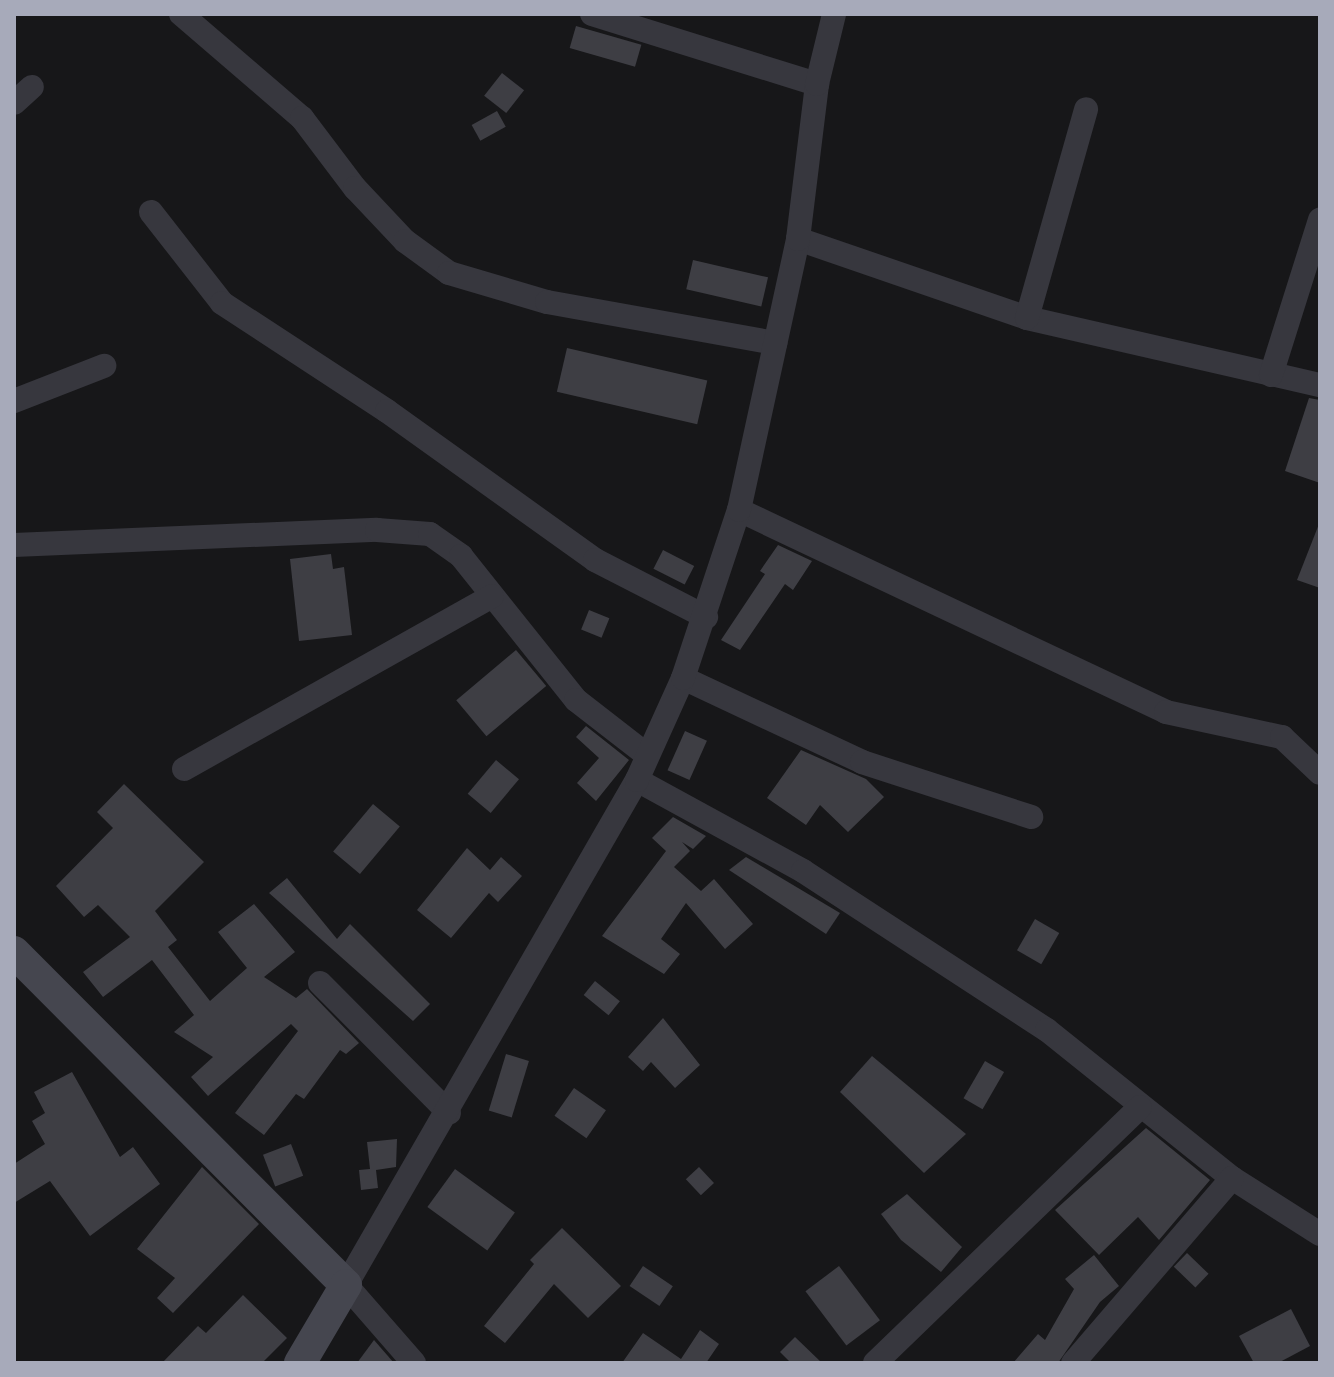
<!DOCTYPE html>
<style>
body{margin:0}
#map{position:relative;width:1334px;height:1377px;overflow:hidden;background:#171719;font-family:"Noto Sans",sans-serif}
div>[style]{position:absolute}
.building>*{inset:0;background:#3e3e44;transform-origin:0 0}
.street>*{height:24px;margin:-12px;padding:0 12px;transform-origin:12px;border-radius:12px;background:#37373e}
.secondary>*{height:32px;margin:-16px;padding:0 16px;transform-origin:16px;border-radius:16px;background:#45464f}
span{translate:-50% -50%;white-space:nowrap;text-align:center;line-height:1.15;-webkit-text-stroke:6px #121214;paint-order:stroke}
.frame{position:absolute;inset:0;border:16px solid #a7aaba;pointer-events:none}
</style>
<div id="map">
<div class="building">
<div style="left:576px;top:26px;width:68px;height:23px;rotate:16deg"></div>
<div style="left:502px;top:73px;width:28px;height:29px;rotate:38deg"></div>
<div style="left:497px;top:111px;width:18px;height:29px;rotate:61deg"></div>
<div style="left:693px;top:260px;width:77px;height:30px;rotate:13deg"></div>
<div style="left:567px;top:348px;width:144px;height:45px;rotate:13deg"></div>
<div style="clip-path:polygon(1309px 398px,1320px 400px,1320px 483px,1285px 471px)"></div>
<div style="clip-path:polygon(1319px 524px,1320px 524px,1320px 588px,1297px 580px)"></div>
<div style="clip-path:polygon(778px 545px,812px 561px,793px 590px,785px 584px,740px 650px,721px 640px,765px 574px,760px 571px)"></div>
<div style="left:663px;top:550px;width:35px;height:21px;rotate:27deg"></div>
<div style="clip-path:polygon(331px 554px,333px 569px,344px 567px,352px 635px,299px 641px,290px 559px)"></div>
<div style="left:589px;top:610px;width:22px;height:21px;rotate:22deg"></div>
<div style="left:516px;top:650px;width:47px;height:78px;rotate:50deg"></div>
<div style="clip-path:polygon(586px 726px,629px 760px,596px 801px,577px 783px,599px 758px,576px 737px)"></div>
<div style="left:685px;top:731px;width:24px;height:43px;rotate:24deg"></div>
<div style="clip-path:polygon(801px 750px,866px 779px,884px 797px,848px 832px,820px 805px,806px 825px,767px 798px)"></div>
<div style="left:496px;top:760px;width:30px;height:44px;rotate:40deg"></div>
<div style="clip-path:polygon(124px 784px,204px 862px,155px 911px,177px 940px,168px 947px,210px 1001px,247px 968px,218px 932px,254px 904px,295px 952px,264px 977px,296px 998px,307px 989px,359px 1043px,346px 1054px,340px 1050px,304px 1099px,296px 1094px,264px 1135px,235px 1113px,298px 1031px,291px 1024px,208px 1096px,191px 1077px,213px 1057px,174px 1032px,194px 1015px,152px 960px,103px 997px,83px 972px,130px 937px,98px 905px,84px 917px,56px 886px,113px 828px,97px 812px)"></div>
<div style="left:373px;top:804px;width:35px;height:62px;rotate:40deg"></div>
<div style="clip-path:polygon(673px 817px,706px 836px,693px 849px,682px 842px,690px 851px,674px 867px,701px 891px,714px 879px,753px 924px,725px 949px,686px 903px,661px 939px,680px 954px,664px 974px,602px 936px,666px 851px,652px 838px)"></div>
<div style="clip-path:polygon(467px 848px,490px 870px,501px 857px,522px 876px,498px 902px,489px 893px,451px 938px,417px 910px)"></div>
<div style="clip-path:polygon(746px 857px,840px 913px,826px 934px,729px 870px)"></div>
<div style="clip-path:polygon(287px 878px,337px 939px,350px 924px,430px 1004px,413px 1021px,269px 893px)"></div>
<div style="left:1035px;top:919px;width:28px;height:36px;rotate:30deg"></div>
<div style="left:595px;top:981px;width:32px;height:18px;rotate:39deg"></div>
<div style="clip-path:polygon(663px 1018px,700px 1065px,675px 1088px,651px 1062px,643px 1071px,628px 1057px)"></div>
<div style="left:506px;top:1054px;width:24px;height:59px;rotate:17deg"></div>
<div style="clip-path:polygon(872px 1056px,966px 1134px,924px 1173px,840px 1092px)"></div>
<div style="left:985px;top:1061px;width:22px;height:43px;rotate:30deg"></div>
<div style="clip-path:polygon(72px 1072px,120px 1157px,133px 1147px,160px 1184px,90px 1236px,50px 1181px,14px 1203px,14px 1164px,45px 1144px,32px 1121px,45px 1113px,34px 1092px)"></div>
<div style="left:574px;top:1088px;width:39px;height:34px;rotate:35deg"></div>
<div style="clip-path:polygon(1146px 1128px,1210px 1180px,1159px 1240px,1138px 1217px,1099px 1255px,1055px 1210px)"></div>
<div style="clip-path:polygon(397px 1139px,396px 1167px,376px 1170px,378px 1188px,361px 1190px,359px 1170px,370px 1169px,367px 1142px)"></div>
<div style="left:291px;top:1144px;width:34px;height:30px;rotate:69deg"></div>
<div style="clip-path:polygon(202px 1167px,259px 1224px,173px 1313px,157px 1298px,175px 1278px,137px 1249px)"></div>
<div style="left:699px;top:1167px;width:22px;height:18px;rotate:47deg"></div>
<div style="left:455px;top:1169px;width:74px;height:47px;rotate:36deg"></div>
<div style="clip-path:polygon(907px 1194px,962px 1247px,941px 1272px,901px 1240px,881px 1214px)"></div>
<div style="clip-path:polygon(562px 1228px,621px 1286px,588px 1318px,554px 1284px,505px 1343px,484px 1326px,534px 1264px,530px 1260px)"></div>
<div style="left:1187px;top:1253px;width:30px;height:19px;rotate:44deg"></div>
<div style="clip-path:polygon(1094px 1255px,1119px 1286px,1100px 1302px,1058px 1363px,1013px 1363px,1038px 1334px,1045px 1340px,1074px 1289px,1065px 1279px)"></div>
<div style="left:643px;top:1266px;width:36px;height:24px;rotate:34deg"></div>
<div style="left:839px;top:1266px;width:68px;height:42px;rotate:53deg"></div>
<div style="clip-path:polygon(243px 1295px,287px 1338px,262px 1363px,162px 1363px,198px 1326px,206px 1333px)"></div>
<div style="clip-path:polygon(1291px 1309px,1310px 1346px,1278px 1363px,1254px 1363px,1239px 1336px)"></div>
<div style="clip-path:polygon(700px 1330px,719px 1344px,706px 1363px,622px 1363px,643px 1333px,681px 1359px)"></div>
<div style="clip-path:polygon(795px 1337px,822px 1363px,791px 1363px,780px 1352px)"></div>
<div style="clip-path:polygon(374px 1340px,394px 1363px,357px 1363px)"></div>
</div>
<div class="street">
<div style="left:181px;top:14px;width:160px;rotate:40.7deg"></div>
<div style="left:302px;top:118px;width:88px;rotate:52.9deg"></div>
<div style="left:355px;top:188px;width:73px;rotate:46.7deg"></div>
<div style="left:405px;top:241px;width:54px;rotate:36deg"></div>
<div style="left:449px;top:273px;width:102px;rotate:16.5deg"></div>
<div style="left:547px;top:302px;width:232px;rotate:10.2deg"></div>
<div style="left:592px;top:14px;width:236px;rotate:17.3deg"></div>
<div style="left:14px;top:103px;width:24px;rotate:-42deg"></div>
<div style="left:151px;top:212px;width:115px;rotate:52deg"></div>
<div style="left:222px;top:303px;width:197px;rotate:33.2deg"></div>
<div style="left:387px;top:411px;width:256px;rotate:35.6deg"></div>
<div style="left:595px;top:560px;width:125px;rotate:27.2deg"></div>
<div style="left:798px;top:239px;width:242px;rotate:19deg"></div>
<div style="left:1027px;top:318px;width:301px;rotate:12.9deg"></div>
<div style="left:1027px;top:318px;width:217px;rotate:-74.2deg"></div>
<div style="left:1271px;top:375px;width:163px;rotate:-72.5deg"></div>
<div style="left:14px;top:401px;width:97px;rotate:-21.3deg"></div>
<div style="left:739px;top:510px;width:472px;rotate:25.3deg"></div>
<div style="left:1166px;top:712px;width:119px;rotate:12.2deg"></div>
<div style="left:1282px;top:737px;width:52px;rotate:43.5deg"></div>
<div style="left:14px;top:545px;width:363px;rotate:-2.4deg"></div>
<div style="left:377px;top:530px;width:53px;rotate:4.3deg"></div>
<div style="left:430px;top:534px;width:38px;rotate:35deg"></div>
<div style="left:461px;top:556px;width:184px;rotate:51.4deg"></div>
<div style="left:576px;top:700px;width:90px;rotate:37.8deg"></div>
<div style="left:683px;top:678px;width:198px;rotate:25.1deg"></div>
<div style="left:862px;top:762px;width:178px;rotate:18deg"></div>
<div style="left:184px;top:769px;width:353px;rotate:-29.3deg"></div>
<div style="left:637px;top:780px;width:189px;rotate:28.7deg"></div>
<div style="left:803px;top:871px;width:291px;rotate:33.1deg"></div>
<div style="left:1047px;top:1030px;width:237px;rotate:38.7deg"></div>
<div style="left:1232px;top:1178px;width:104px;rotate:32.5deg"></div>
<div style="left:320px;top:983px;width:183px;rotate:45.2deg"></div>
<div style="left:414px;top:1363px;width:103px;rotate:-131.1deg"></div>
<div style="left:346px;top:1285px;width:583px;rotate:-60.05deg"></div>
<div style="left:637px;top:780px;width:112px;rotate:-65.7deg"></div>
<div style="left:683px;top:678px;width:177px;rotate:-71.6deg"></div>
<div style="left:739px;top:510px;width:277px;rotate:-77.7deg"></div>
<div style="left:798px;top:239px;width:156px;rotate:-83deg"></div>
<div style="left:817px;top:84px;width:72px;rotate:-76.3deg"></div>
<div style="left:875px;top:1363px;width:368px;rotate:-44deg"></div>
<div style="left:1073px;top:1363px;width:244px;rotate:-49.3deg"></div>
</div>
<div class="secondary">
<div style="left:14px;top:952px;width:470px;rotate:45.1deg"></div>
<div style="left:346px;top:1285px;width:91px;rotate:120.5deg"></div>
</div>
<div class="frame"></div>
</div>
